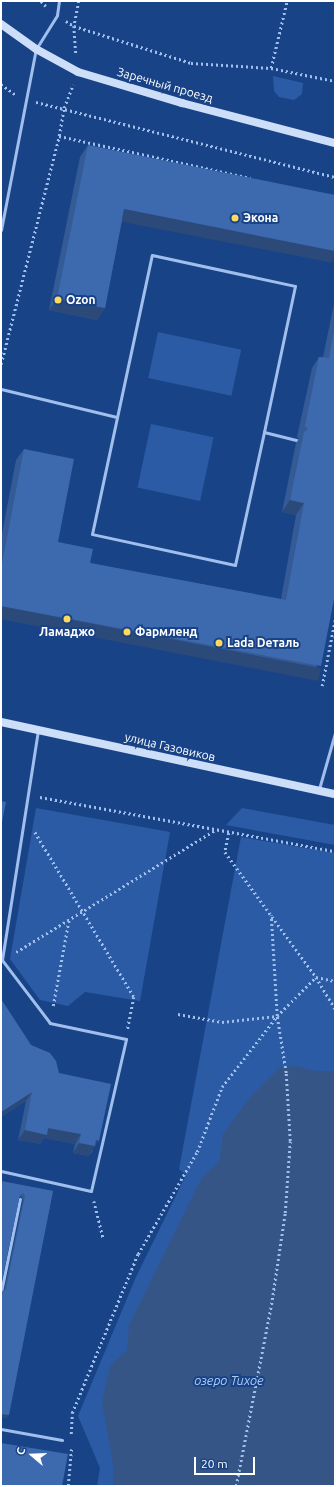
<!DOCTYPE html>
<meta charset="utf-8">
<style>
body{margin:0}
#map{position:relative;width:336px;height:1487px;overflow:hidden;background:#194387;font-family:Ubuntu,sans-serif}
div>[style]{position:absolute}
.green>*{inset:0;background:#2c5ba6;transform-origin:0 0}
.water>*{inset:0;background:#355587}
.path>*{height:2.5px;margin-top:-1.25px;transform-origin:0;background:repeating-linear-gradient(90deg,#a0bfed 0 2px,transparent 0 5px)}
.lane>*{height:3px;margin:-1.5px;padding:0 1.5px;transform-origin:1.5px;border-radius:1.5px;background:#a0bfed}
.secondary>*{height:8px;margin:-4px;padding:0 4px;transform-origin:4px;border-radius:4px;background:#cddef9}
.wall>*{inset:0;background:#345b96}
.shaded-wall>*{inset:0;background:#2b4a7a;transform-origin:0 0}
.building>*{inset:0;background:#3d6aaf}
.dots>*{width:11px;height:11px;translate:-50% -50%;box-sizing:border-box;border:2px solid #194387;border-radius:50%}
span{translate:-50% -50%;white-space:nowrap;text-align:center;line-height:1.15;-webkit-text-stroke:4px #194387;paint-order:stroke}
.street-label{font-size:12px;color:#fff}
.poi-label{font-size:12px;color:#fff;font-weight:700}
.left{translate:0 -50%;text-align:left}
.water-label{font-size:13px;color:#acc9f4;font-style:italic}
.frame{position:absolute;inset:0;border:2px solid #fff;pointer-events:none}
.north{position:absolute;left:12px;top:1435px;width:40px;height:40px;-webkit-text-stroke:3px #194387;paint-order:stroke;rotate:289deg;font-size:11px;font-weight:700;line-height:16px;text-align:center;color:#fff}
.north::after{content:'';display:block;margin:auto;width:14px;height:18px;background:#fff;clip-path:polygon(50% 0,100% 100%,50% 72%,0 100%)}
.scale{position:absolute;left:194px;top:1457px;width:61px;height:18px;box-sizing:border-box;border:2px solid #fff;border-top:0;padding-left:5px;font-size:12px;line-height:14px;white-space:nowrap;color:#fff;-webkit-text-stroke:3px #194387;paint-order:stroke}
</style>
<div id="map">
<div class="green">
<div style="clip-path:polygon(273px 76px,303px 83px,302px 94px,294px 100px,279px 97px,274px 91px)"></div>
<div style="left:158px;top:332px;width:85px;height:47px;rotate:12deg"></div>
<div style="left:151px;top:424px;width:64px;height:65px;rotate:12deg"></div>
<div style="clip-path:polygon(36px 808px,170px 832px,140px 1001px,85px 992px,68px 1006px,40px 1000px,10px 959px)"></div>
<div style="clip-path:polygon(242px 808px,335px 825px,335px 845px,226px 825px)"></div>
<div style="clip-path:polygon(241px 837px,335px 853px,335px 1486px,97px 1486px,100px 1468px,78px 1416px,136px 1277px,186px 1175px,179px 1169px)"></div>
</div>
<div class="water">
<div style="clip-path:polygon(295px 1066px,317px 1071px,335px 1071px,335px 1486px,113px 1486px,113px 1464px,102px 1402px,110px 1366px,127px 1350px,129px 1325px,201px 1179px,219px 1162px,223px 1134px,251px 1096px,280px 1067px)"></div>
</div>
<div class="path">
<div style="left:41px;top:1px;width:7px;rotate:45deg"></div>
<div style="left:79px;top:1px;width:25px;rotate:101deg"></div>
<div style="left:74px;top:26px;width:123px;rotate:17.5deg"></div>
<div style="left:191px;top:63px;width:80px;rotate:3.6deg"></div>
<div style="left:271px;top:68px;width:69px;rotate:-76.6deg"></div>
<div style="left:66px;top:21px;width:9px;rotate:32deg"></div>
<div style="left:74px;top:26px;width:29px;rotate:86deg"></div>
<div style="left:271px;top:68px;width:65px;rotate:11.5deg"></div>
<div style="left:1px;top:84px;width:19px;rotate:36deg"></div>
<div style="left:36px;top:102px;width:308px;rotate:14.1deg"></div>
<div style="left:59px;top:136px;width:196px;rotate:12.4deg"></div>
<div style="left:1px;top:364px;width:235px;rotate:-75.7deg"></div>
<div style="left:59px;top:136px;width:28px;rotate:-80deg"></div>
<div style="left:64px;top:108px;width:25px;rotate:-69deg"></div>
<div style="left:322px;top:686px;width:67px;rotate:-78.9deg"></div>
<div style="left:40px;top:797px;width:300px;rotate:10.4deg"></div>
<div style="left:35px;top:832px;width:192px;rotate:59deg"></div>
<div style="left:134px;top:997px;width:33px;rotate:101deg"></div>
<div style="left:229px;top:833px;width:19px;rotate:102deg"></div>
<div style="left:225px;top:852px;width:155px;rotate:53.9deg"></div>
<div style="left:316px;top:977px;width:37px;rotate:59deg"></div>
<div style="left:16px;top:952px;width:233px;rotate:-31.5deg"></div>
<div style="left:53px;top:1006px;width:88px;rotate:-79.6deg"></div>
<div style="left:178px;top:1014px;width:45px;rotate:10.3deg"></div>
<div style="left:222px;top:1022px;width:55px;rotate:-6.2deg"></div>
<div style="left:277px;top:1016px;width:55px;rotate:-45deg"></div>
<div style="left:316px;top:977px;width:19px;rotate:12deg"></div>
<div style="left:94px;top:1201px;width:38px;rotate:76deg"></div>
<div style="left:71px;top:1434px;width:21px;rotate:-87deg"></div>
<div style="left:72px;top:1413px;width:172px;rotate:-67.5deg"></div>
<div style="left:138px;top:1254px;width:118px;rotate:-60deg"></div>
<div style="left:197px;top:1152px;width:70px;rotate:-69deg"></div>
<div style="left:222px;top:1087px;width:90px;rotate:-52.2deg"></div>
<div style="left:277px;top:1016px;width:101px;rotate:-93.4deg"></div>
<div style="left:68px;top:1486px;width:37px;rotate:-85deg"></div>
<div style="left:236px;top:1486px;width:189px;rotate:-79deg"></div>
<div style="left:272px;top:1300px;width:88px;rotate:-81.5deg"></div>
<div style="left:285px;top:1213px;width:72px;rotate:-86deg"></div>
<div style="left:290px;top:1141px;width:68px;rotate:-93.4deg"></div>
<div style="left:286px;top:1073px;width:58px;rotate:-99deg"></div>
</div>
<div class="lane">
<div style="left:1px;top:230px;width:184px;rotate:-79.1deg"></div>
<div style="left:36px;top:49px;width:40px;rotate:-58deg"></div>
<div style="left:57px;top:15px;width:14px;rotate:-82deg"></div>
<div style="left:1px;top:389px;width:119px;rotate:13.6deg"></div>
<div style="left:264px;top:432px;width:136px;rotate:102.3deg"></div>
<div style="left:235px;top:565px;width:146px;rotate:-167.8deg"></div>
<div style="left:92px;top:534px;width:285px;rotate:-77.9deg"></div>
<div style="left:152px;top:255px;width:146px;rotate:12.2deg"></div>
<div style="left:295px;top:286px;width:149px;rotate:102deg"></div>
<div style="left:264px;top:432px;width:34px;rotate:14deg"></div>
<div style="left:319px;top:789px;width:58px;rotate:-74.1deg"></div>
<div style="left:1px;top:1171px;width:92px;rotate:12.5deg"></div>
<div style="left:91px;top:1191px;width:156px;rotate:-77deg"></div>
<div style="left:126px;top:1039px;width:78px;rotate:-168.1deg"></div>
<div style="left:50px;top:1023px;width:79px;rotate:-127.3deg"></div>
<div style="left:2px;top:960px;width:232px;rotate:-81.1deg"></div>
<div style="left:1px;top:1292px;width:95px;rotate:-78.5deg"></div>
<div style="left:1px;top:1429px;width:62px;rotate:10.2deg"></div>
</div>
<div class="secondary">
<div style="left:1px;top:24px;width:43px;rotate:35.5deg"></div>
<div style="left:36px;top:49px;width:48px;rotate:28.7deg"></div>
<div style="left:78px;top:72px;width:109px;rotate:16.6deg"></div>
<div style="left:182px;top:103px;width:158px;rotate:14.7deg"></div>
<div style="left:1px;top:722px;width:342px;rotate:12.2deg"></div>
</div>
<div class="wall">
<div style="clip-path:polygon(88px 145px,122px 221px,105px 308px,97px 320px,49px 310px,80px 157px)"></div>
<div style="clip-path:polygon(335px 299px,335px 594px,314px 677px,1px 619px,1px 539px,16px 460px,24px 449px,58px 542px,90px 563px,281px 599px,296px 515px,282px 512px,296px 443px,299px 439px,297px 437px,312px 368px,319px 357px,323px 357px)"></div>
<div style="clip-path:polygon(1px 999px,31px 1045px,59px 1073px,93px 1151px,88px 1156px,73px 1153px,75px 1144px,44px 1138px,40px 1144px,18px 1140px,26px 1101px,1px 1117px)"></div>
<div style="clip-path:polygon(1px 1181px,53px 1191px,6px 1418px,1px 1417px,1px 1289px,3px 1292px,4px 1291px,23px 1200px,21px 1196px,19px 1197px)"></div>
</div>
<div class="shaded-wall">
<div style="left:124px;top:209px;width:215px;height:13px;rotate:11deg"></div>
<div style="clip-path:polygon(57px 299px,105px 308px,97px 320px,49px 310px)"></div>
<div style="clip-path:polygon(290px 500px,304px 503px,296px 515px,282px 512px)"></div>
<div style="left:1px;top:606px;width:326px;height:13px;rotate:11deg"></div>
<div style="clip-path:polygon(32px 1092px,26px 1101px,1px 1117px,1px 1112px)"></div>
<div style="clip-path:polygon(48px 1128px,81px 1134px,75px 1144px,44px 1138px,40px 1144px,18px 1140px,25px 1130px)"></div>
<div style="clip-path:polygon(96px 1140px,99px 1141px,88px 1156px,73px 1153px,79px 1143px)"></div>
<div style="clip-path:polygon(1px 1414px,9px 1415px,6px 1418px,1px 1417px)"></div>
</div>
<div class="building">
<div style="clip-path:polygon(88px 145px,335px 195px,335px 251px,124px 209px,105px 308px,57px 299px)"></div>
<div style="clip-path:polygon(335px 326px,335px 594px,321px 666px,1px 606px,1px 569px,24px 449px,74px 459px,58px 542px,93px 549px,90px 563px,286px 600px,304px 503px,290px 500px,304px 432px,308px 429px,305px 426px,319px 357px,329px 358px)"></div>
<div style="clip-path:polygon(1px 801px,6px 802px,1px 827px)"></div>
<div style="clip-path:polygon(1px 999px,31px 1045px,50px 1053px,56px 1061px,59px 1073px,111px 1084px,99px 1141px,96px 1140px,95px 1146px,79px 1143px,81px 1134px,48px 1128px,47px 1135px,25px 1130px,32px 1092px,1px 1112px)"></div>
<div style="clip-path:polygon(1px 1181px,53px 1191px,9px 1415px,1px 1414px,1px 1289px,3px 1292px,6px 1289px,25px 1196px,23px 1193px,20px 1195px,1px 1285px)"></div>
<div style="clip-path:polygon(1px 1443px,68px 1454px,62px 1486px,7px 1486px,1px 1485px)"></div>
</div>
<div class="dots">
<div style="left:235px;top:218px;background:#ffd95c"></div>
<div style="left:58px;top:300px;background:#ffd95c"></div>
<div style="left:67px;top:619px;background:#ffd95c"></div>
<div style="left:127px;top:632px;background:#ffd95c"></div>
<div style="left:219px;top:643px;background:#ffd95c"></div>
</div>
<div class="street-label">
<span style="left:165px;top:85px;rotate:16deg">Заречный проезд</span>
<span style="left:170px;top:747px;rotate:13deg">улица Газовиков</span>
</div>
<div class="poi-label">
<span class="left" style="left:243px;top:218px">Экона</span>
<span class="left" style="left:66px;top:300px">Ozon</span>
<span style="left:67px;top:632px">Ламаджо</span>
<span class="left" style="left:135px;top:632px">Фармленд</span>
<span class="left" style="left:227px;top:643px">Lada Dеталь</span>
</div>
<div class="water-label">
<span style="left:229px;top:1380px">озеро Тихое</span>
</div>
<div class="frame"></div>
<div class="north">С</div>
<div class="scale">20 m</div>
</div>
